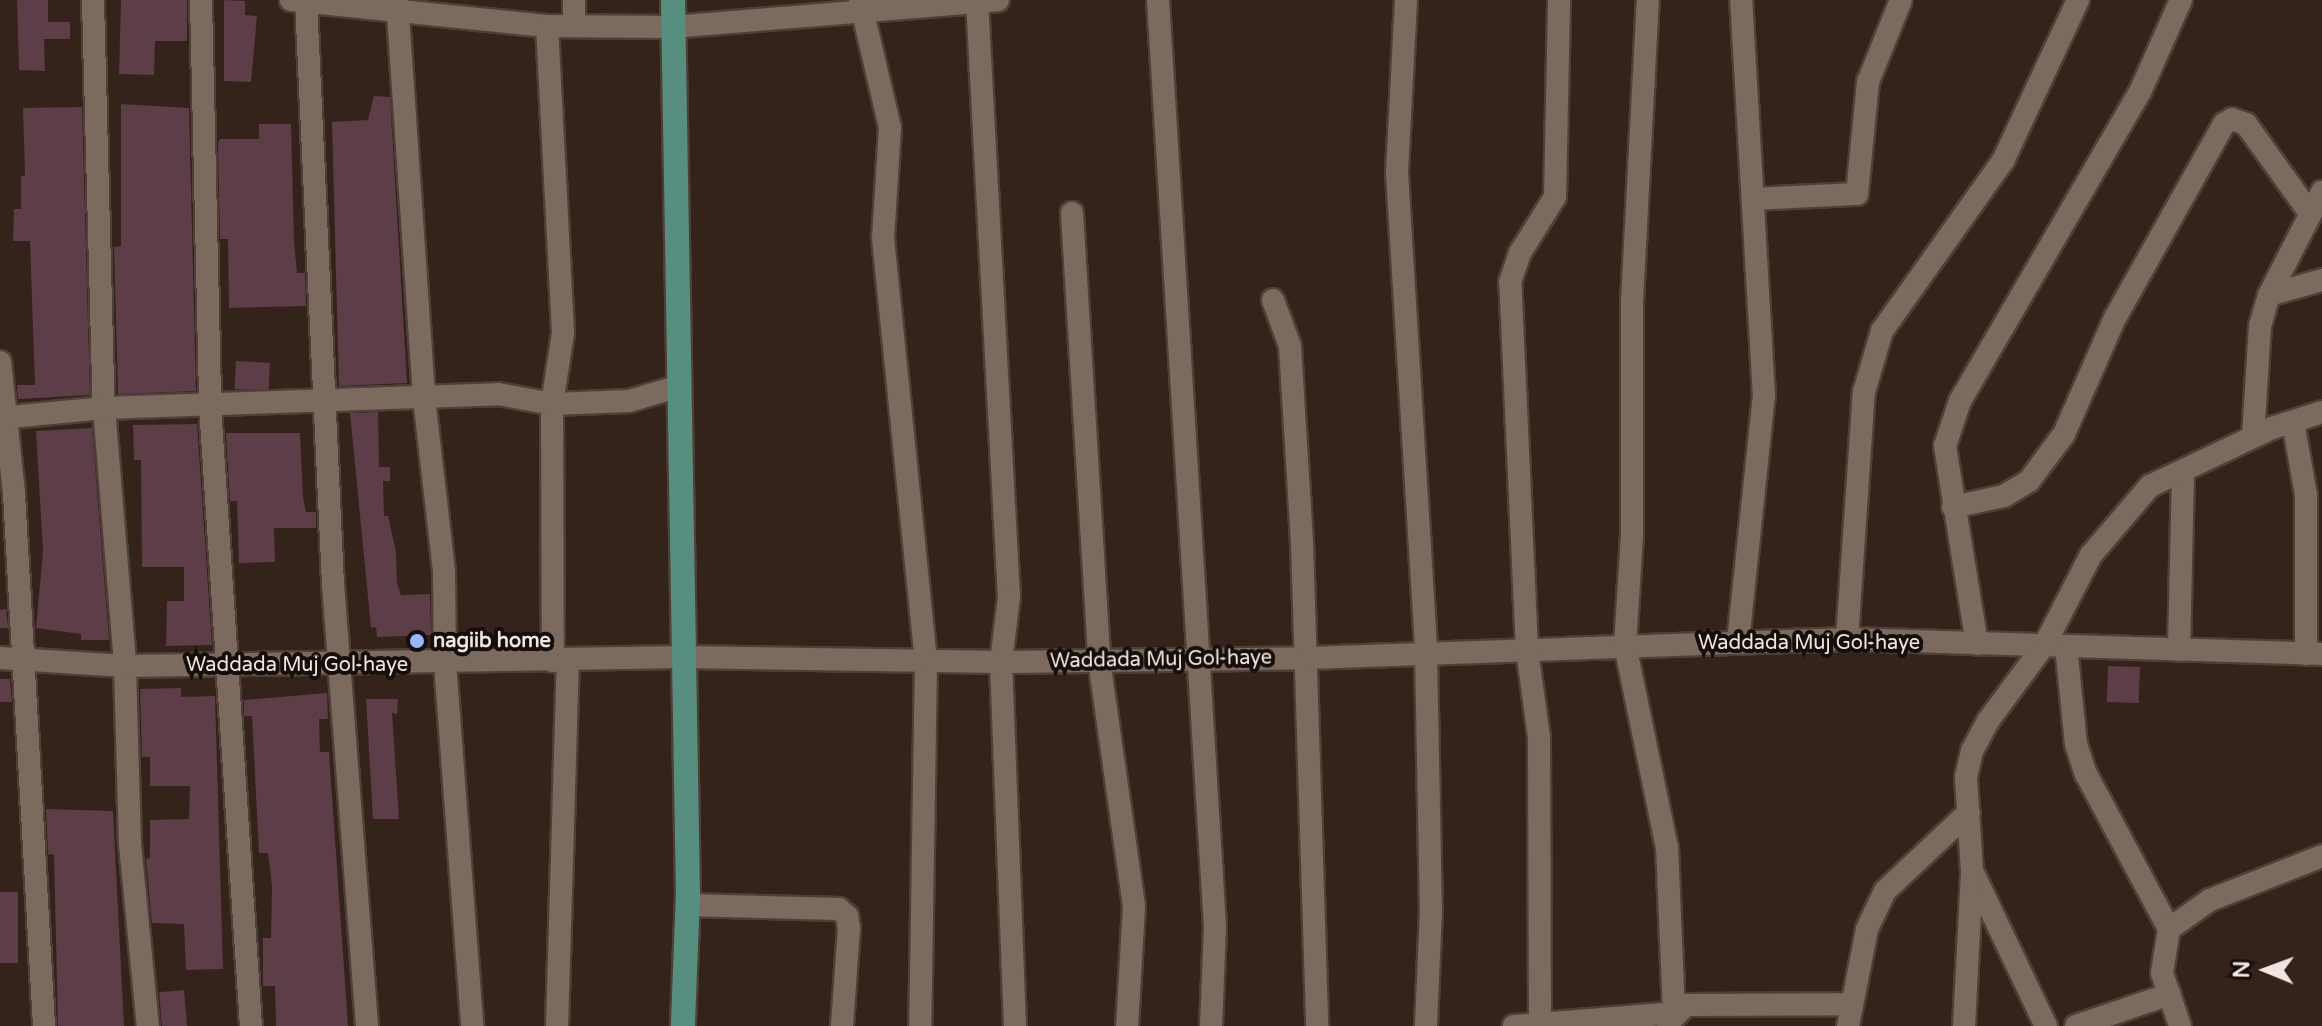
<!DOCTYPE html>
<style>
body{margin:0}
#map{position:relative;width:2322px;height:1026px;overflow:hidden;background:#34231a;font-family:"Varela Round",sans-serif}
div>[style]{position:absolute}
.building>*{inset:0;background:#5c3d48;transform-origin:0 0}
.roads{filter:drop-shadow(2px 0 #4e4039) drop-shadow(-2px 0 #4e4039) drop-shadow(0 2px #4e4039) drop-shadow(0 -2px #4e4039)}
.minor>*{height:22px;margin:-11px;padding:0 11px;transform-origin:11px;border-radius:11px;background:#7d6a5f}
.major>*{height:24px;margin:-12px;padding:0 12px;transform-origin:12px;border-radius:12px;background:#588e80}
.dots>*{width:22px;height:22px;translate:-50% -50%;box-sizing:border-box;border:4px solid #160e0a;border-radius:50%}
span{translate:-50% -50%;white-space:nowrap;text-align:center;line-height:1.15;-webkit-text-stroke:8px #160e0a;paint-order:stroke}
.poi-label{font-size:20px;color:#f0e5df;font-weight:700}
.left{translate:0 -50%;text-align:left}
.street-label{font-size:20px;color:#f0e5df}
.north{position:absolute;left:2226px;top:930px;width:80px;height:80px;-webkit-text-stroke:6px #160e0a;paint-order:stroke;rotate:271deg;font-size:22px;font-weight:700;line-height:32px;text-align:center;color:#f0e5df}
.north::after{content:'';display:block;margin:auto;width:28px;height:36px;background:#f0e5df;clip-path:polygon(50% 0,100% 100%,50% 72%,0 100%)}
</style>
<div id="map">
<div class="building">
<div style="clip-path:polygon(17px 0,48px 0,48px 22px,70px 22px,70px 39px,44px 39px,45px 71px,19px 70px)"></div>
<div style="clip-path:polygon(121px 0,187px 0,187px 41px,155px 41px,154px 75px,119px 74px)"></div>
<div style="clip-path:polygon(224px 0,245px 1px,245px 15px,257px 16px,251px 82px,224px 81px)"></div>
<div style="clip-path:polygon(374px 96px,390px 97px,407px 383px,339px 386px,332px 122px,368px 120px)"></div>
<div style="clip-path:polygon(121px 104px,189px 108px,196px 391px,118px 394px,114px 247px,121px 246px)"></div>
<div style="clip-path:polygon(82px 107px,90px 395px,18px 399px,17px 385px,35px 385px,30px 241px,13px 241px,14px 209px,21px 209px,21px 176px,25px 176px,23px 108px)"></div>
<div style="clip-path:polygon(259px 124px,291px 124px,294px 241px,297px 273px,305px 273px,306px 306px,229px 308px,228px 239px,220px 239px,218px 143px,220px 139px,259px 139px)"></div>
<div style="left:236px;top:361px;width:34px;height:28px;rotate:3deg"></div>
<div style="clip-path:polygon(378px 412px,379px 467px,390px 467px,390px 481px,383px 481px,384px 516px,388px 516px,396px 552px,397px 583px,401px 595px,430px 594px,431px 635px,377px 637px,376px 627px,371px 628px,350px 413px)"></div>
<div style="clip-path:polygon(197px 424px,212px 645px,166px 646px,167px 601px,184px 601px,184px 567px,142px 567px,141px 460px,134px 460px,133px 425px)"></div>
<div style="clip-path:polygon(92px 428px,109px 640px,81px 640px,81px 634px,36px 628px,43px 551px,36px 431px)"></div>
<div style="clip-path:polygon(226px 433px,300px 433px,303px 498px,306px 512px,316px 512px,316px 528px,274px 528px,275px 562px,239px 563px,237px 501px,230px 501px)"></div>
<div style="clip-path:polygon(6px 609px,8px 628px,0 628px,0 610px)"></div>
<div style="left:2108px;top:666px;width:32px;height:36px;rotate:2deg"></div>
<div style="clip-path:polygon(0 679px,10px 679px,12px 702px,0 702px)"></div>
<div style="clip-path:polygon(181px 688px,181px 697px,215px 696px,223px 969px,186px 970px,184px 924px,152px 923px,146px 859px,150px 858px,150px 820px,189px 819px,190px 786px,150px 786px,150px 757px,142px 757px,140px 689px)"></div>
<div style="clip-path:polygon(327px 693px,328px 719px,319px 719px,320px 752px,329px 752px,348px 1026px,276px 1026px,275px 986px,263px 986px,263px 938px,271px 938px,272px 886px,268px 853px,259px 853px,252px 716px,244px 716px,244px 700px)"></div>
<div style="clip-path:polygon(366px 699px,398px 699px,397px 714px,392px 713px,399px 819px,373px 819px)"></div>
<div style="clip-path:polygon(46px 809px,113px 811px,124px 1026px,58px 1026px,54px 855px,48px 854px)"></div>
<div style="left:0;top:892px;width:18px;height:71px"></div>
<div style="left:184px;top:990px;width:36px;height:25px;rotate:85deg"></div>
</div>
<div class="roads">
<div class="minor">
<div style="left:93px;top:0;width:408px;rotate:88.5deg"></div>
<div style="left:104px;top:408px;width:259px;rotate:85.3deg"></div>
<div style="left:125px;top:666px;width:178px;rotate:88.4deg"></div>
<div style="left:130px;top:844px;width:183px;rotate:84.4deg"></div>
<div style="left:201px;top:0;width:406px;rotate:88.7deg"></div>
<div style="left:210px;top:406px;width:621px;rotate:86.22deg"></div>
<div style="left:291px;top:0;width:257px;rotate:5.8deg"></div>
<div style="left:547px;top:26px;width:125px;rotate:0.5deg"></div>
<div style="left:672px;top:27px;width:327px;rotate:-4.7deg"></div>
<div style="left:397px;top:0;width:399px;rotate:86.1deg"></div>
<div style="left:424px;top:398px;width:175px;rotate:83.4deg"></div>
<div style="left:444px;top:572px;width:91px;rotate:89.4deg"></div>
<div style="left:445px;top:663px;width:364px;rotate:85.7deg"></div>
<div style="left:860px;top:0;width:131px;rotate:76.8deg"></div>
<div style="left:890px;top:128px;width:110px;rotate:93.6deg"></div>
<div style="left:883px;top:238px;width:424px;rotate:84.2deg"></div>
<div style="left:926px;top:660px;width:366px;rotate:90.9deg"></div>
<div style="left:1158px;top:0;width:929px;rotate:86.48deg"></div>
<div style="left:1215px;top:927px;width:99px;rotate:92.3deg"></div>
<div style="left:1406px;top:0;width:173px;rotate:93deg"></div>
<div style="left:1397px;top:173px;width:482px;rotate:86.5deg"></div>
<div style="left:1426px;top:654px;width:256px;rotate:88.9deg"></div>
<div style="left:1431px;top:910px;width:116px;rotate:92.5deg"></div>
<div style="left:306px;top:1px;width:584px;rotate:87.35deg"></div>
<div style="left:333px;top:584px;width:443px;rotate:85.6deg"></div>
<div style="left:977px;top:1px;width:597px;rotate:86.93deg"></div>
<div style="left:1009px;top:597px;width:65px;rotate:97deg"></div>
<div style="left:1001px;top:662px;width:364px;rotate:87.8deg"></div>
<div style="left:574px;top:24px;width:24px;rotate:-90deg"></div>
<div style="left:547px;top:26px;width:307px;rotate:87deg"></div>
<div style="left:563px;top:333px;width:72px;rotate:98.8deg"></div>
<div style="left:552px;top:404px;width:257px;rotate:89.8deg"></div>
<div style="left:1753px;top:199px;width:104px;rotate:-2.8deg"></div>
<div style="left:1857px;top:194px;width:113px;rotate:-84.4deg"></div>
<div style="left:1868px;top:82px;width:88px;rotate:-68.1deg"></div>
<div style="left:1072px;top:213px;width:448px;rotate:86.5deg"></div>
<div style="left:1099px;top:660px;width:248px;rotate:81.9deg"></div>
<div style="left:1134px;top:906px;width:120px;rotate:93.3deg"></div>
<div style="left:2269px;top:295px;width:55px;rotate:-15.8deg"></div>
<div style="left:1273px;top:300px;width:49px;rotate:69.7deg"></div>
<div style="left:1290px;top:346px;width:196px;rotate:86.5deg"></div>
<div style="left:1302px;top:542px;width:484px;rotate:88.2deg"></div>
<div style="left:0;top:362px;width:133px;rotate:83.9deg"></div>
<div style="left:14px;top:494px;width:533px;rotate:86.77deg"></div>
<div style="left:0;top:418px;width:104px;rotate:-5.5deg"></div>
<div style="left:104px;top:408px;width:394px;rotate:-2deg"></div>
<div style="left:498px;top:394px;width:55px;rotate:10.5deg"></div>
<div style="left:552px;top:404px;width:77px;rotate:-2.2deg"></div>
<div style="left:629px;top:401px;width:53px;rotate:-16.4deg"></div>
<div style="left:2293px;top:422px;width:74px;rotate:79.9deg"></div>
<div style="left:2306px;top:495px;width:159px;rotate:90deg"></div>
<div style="left:2253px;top:437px;width:111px;rotate:-86.4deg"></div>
<div style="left:2260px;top:326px;width:32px;rotate:-74deg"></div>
<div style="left:2269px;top:295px;width:116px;rotate:-62.8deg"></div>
<div style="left:1953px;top:507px;width:52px;rotate:-12.2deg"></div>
<div style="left:2004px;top:496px;width:29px;rotate:-31deg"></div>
<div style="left:2029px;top:481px;width:59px;rotate:-53.3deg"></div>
<div style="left:2064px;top:434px;width:127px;rotate:-66.3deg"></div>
<div style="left:2115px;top:318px;width:223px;rotate:-60.7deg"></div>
<div style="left:2224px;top:124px;width:9px;rotate:-32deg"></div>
<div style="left:2232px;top:119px;width:15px;rotate:20deg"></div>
<div style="left:2246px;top:124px;width:110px;rotate:54.3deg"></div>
<div style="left:1847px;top:639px;width:248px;rotate:-86.1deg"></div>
<div style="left:1864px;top:392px;width:64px;rotate:-73.6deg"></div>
<div style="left:1882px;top:331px;width:209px;rotate:-54.6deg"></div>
<div style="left:2003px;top:161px;width:178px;rotate:-65deg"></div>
<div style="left:1738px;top:642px;width:247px;rotate:-84deg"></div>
<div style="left:1764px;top:396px;width:397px;rotate:-93.3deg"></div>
<div style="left:1977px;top:644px;width:201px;rotate:-99.2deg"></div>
<div style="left:1945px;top:446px;width:47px;rotate:-71.6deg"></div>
<div style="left:1960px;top:401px;width:358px;rotate:-59.8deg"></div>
<div style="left:2140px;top:92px;width:101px;rotate:-66deg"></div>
<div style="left:2066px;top:646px;width:99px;rotate:84.2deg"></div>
<div style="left:2076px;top:744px;width:32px;rotate:72deg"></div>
<div style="left:2086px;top:774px;width:176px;rotate:61.8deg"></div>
<div style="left:2179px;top:650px;width:179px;rotate:-88.7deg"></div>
<div style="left:0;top:658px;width:125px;rotate:3.7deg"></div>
<div style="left:125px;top:666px;width:557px;rotate:-0.93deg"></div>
<div style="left:682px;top:657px;width:319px;rotate:0.9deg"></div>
<div style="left:1001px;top:662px;width:308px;rotate:-0.7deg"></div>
<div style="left:1309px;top:658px;width:538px;rotate:-2.02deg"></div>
<div style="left:1847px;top:639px;width:475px;rotate:1.8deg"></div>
<div style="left:1974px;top:875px;width:167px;rotate:64.5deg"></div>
<div style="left:687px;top:905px;width:152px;rotate:1.5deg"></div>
<div style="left:839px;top:909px;width:11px;rotate:41deg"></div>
<div style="left:847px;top:916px;width:12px;rotate:81deg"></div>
<div style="left:849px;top:928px;width:98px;rotate:94.1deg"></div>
<div style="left:1668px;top:1023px;width:25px;rotate:-45deg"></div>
<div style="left:1686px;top:1005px;width:164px;rotate:-0.3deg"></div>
<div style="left:1540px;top:1024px;width:287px;rotate:-90.2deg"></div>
<div style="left:1539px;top:737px;width:88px;rotate:-97.9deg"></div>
<div style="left:1527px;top:650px;width:368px;rotate:-92.6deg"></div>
<div style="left:1510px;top:282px;width:31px;rotate:-71deg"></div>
<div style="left:1520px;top:253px;width:66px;rotate:-58deg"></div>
<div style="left:1555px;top:197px;width:197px;rotate:-88.8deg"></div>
<div style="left:557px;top:1026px;width:365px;rotate:-88.3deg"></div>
<div style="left:1514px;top:1026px;width:161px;rotate:-4.6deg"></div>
<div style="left:1674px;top:1013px;width:165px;rotate:-92.4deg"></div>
<div style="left:1667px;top:848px;width:206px;rotate:-101.7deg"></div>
<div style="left:1625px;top:646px;width:110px;rotate:-86.4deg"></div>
<div style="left:1632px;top:536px;width:234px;rotate:-90deg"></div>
<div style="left:1632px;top:302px;width:302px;rotate:-87deg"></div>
<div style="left:1848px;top:1026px;width:99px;rotate:-78.9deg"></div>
<div style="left:1867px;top:929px;width:42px;rotate:-64.7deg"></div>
<div style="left:1885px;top:891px;width:115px;rotate:-43.2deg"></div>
<div style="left:1964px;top:1026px;width:155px;rotate:-87deg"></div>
<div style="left:1972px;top:871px;width:94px;rotate:-93.7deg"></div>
<div style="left:1966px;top:777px;width:27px;rotate:-77deg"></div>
<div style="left:1972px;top:751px;width:34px;rotate:-62deg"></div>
<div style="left:1988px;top:721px;width:96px;rotate:-53.5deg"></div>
<div style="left:2045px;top:644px;width:100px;rotate:-62.7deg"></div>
<div style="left:2091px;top:555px;width:91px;rotate:-49.5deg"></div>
<div style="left:2150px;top:486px;width:135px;rotate:-25.4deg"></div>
<div style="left:2272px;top:428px;width:52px;rotate:-17.7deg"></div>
<div style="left:2076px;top:1026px;width:99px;rotate:-18.8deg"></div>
<div style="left:2180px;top:1026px;width:56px;rotate:-108.8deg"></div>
<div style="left:2162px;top:973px;width:45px;rotate:-81deg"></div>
<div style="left:2169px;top:929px;width:50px;rotate:-35.3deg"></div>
<div style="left:2210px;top:900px;width:120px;rotate:-21.4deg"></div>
</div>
<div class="major">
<div style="left:673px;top:0;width:893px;rotate:89.04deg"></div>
<div style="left:688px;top:893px;width:133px;rotate:92.2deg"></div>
</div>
</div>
<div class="dots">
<div style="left:417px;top:641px;background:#97b6fd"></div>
</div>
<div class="poi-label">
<span class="left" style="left:433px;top:641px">nagiib home</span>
</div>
<div class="street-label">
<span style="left:1809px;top:643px">Waddada Muj Gol-haye</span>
<span style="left:1161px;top:660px;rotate:-1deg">Waddada Muj Gol-haye</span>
<span style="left:297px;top:665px">Waddada Muj Gol-haye</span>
</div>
<div class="north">N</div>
</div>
